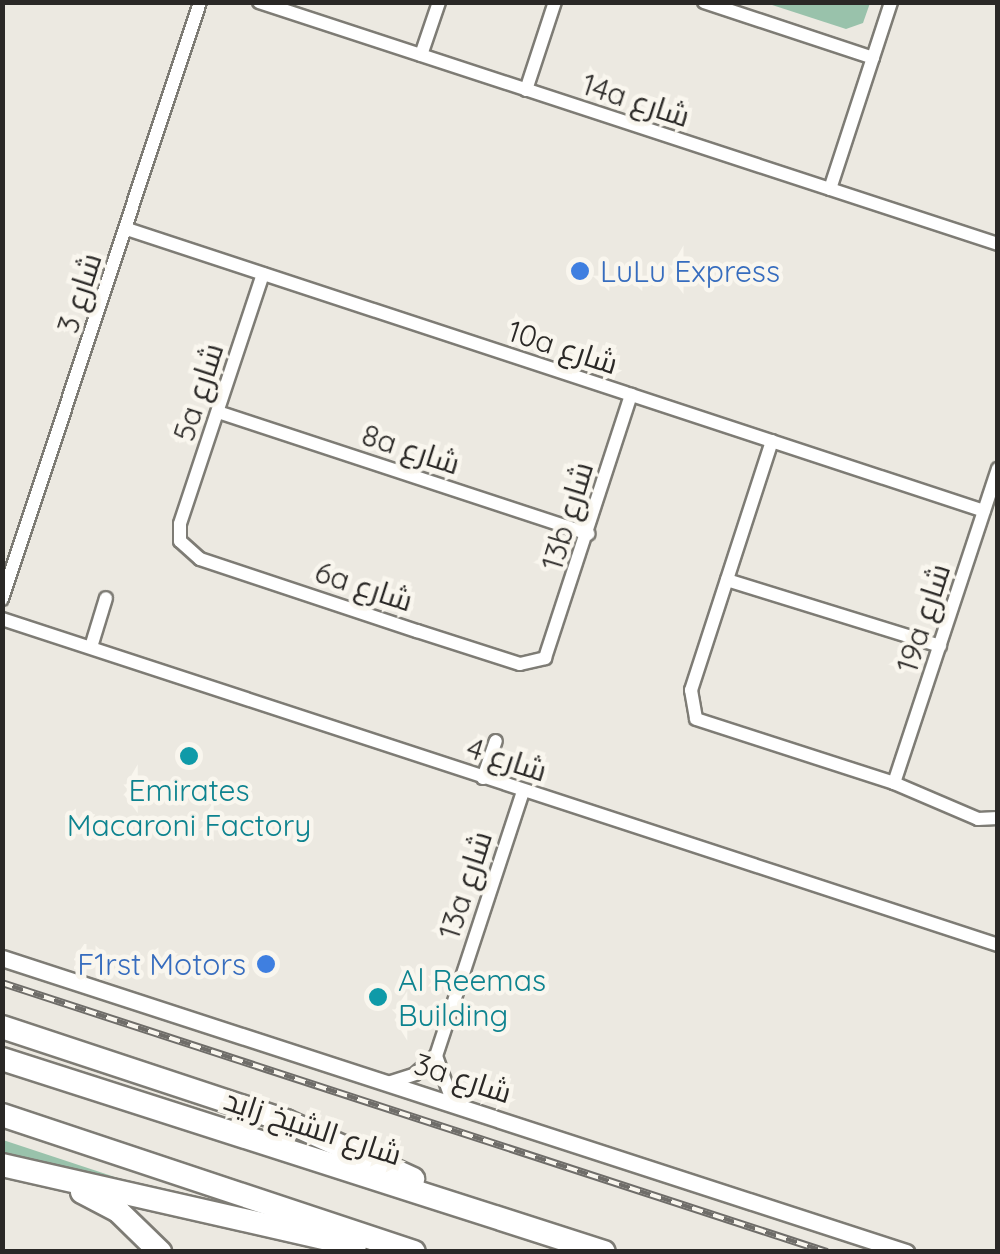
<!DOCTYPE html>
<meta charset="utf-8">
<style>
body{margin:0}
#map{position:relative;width:1000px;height:1254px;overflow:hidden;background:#ece9e1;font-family:Quicksand,Cairo,sans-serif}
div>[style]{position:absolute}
.green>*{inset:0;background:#99c2ab}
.roads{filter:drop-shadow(2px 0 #7e7c75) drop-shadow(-2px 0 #7e7c75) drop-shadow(0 2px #7e7c75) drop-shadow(0 -2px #7e7c75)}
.minor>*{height:12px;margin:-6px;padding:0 6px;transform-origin:6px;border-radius:6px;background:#fff}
.tertiary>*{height:15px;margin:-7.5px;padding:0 7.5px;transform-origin:7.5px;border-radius:7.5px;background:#fff}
.motorway>*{height:22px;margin:-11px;padding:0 11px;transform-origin:11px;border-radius:11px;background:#fff}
.rail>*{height:8px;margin-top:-4px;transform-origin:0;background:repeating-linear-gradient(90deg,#f9f6ee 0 11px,#6f6d69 0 22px);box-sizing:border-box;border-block:2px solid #6f6d69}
.dots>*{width:28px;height:28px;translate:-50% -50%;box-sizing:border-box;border:5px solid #f9f6ee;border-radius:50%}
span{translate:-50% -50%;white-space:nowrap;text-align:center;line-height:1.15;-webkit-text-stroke:9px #f9f6ee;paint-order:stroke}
.street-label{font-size:30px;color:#2a2826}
.shop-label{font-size:30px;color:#366cbe}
.left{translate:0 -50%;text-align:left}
.right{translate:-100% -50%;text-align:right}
.culture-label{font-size:30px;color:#0d838f}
.frame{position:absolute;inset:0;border:5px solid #2a2826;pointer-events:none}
</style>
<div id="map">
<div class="green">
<div style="clip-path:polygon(766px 3px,870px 2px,870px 3px,863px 23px,846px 29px)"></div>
<div style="clip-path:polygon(3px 1140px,127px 1181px,3px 1152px)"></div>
</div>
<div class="roads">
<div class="minor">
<div style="left:259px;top:2px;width:778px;rotate:18.13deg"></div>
<div style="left:704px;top:2px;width:178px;rotate:18.3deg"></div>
<div style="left:421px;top:55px;width:56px;rotate:-71.2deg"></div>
<div style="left:526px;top:90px;width:93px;rotate:-71.8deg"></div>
<div style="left:830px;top:189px;width:197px;rotate:-71.9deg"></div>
<div style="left:127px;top:229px;width:902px;rotate:18.21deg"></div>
<div style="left:263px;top:274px;width:263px;rotate:108.4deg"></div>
<div style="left:180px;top:524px;width:17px;rotate:90deg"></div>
<div style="left:180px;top:541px;width:27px;rotate:42deg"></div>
<div style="left:200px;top:559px;width:229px;rotate:18.4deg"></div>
<div style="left:417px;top:631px;width:108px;rotate:17.8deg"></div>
<div style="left:520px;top:664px;width:26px;rotate:-13deg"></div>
<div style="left:545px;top:658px;width:277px;rotate:-71.9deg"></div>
<div style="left:218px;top:412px;width:390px;rotate:18.2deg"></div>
<div style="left:772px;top:441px;width:262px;rotate:108deg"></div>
<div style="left:691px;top:690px;width:29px;rotate:80deg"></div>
<div style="left:696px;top:719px;width:208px;rotate:17.9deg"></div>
<div style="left:894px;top:783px;width:91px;rotate:23.2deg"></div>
<div style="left:978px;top:819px;width:20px;rotate:-3deg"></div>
<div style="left:727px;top:580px;width:223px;rotate:17.2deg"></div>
<div style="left:2px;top:599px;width:629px;rotate:-71.65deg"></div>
<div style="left:2px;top:619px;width:1048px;rotate:18.12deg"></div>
<div style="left:91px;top:647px;width:51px;rotate:-73deg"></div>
<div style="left:483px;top:778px;width:39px;rotate:-71deg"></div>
<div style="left:894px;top:783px;width:331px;rotate:-71.7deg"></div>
<div style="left:436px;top:1056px;width:50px;rotate:70.1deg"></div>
<div style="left:388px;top:1083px;width:28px;rotate:-18deg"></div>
<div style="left:415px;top:1074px;width:28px;rotate:-41deg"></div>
<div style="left:436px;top:1056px;width:279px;rotate:-71.8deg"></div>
</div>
<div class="tertiary">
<div style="left:2px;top:958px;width:951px;rotate:18.02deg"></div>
</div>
<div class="motorway">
<div style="left:2px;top:1027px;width:299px;rotate:18.3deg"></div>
<div style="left:286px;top:1121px;width:140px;rotate:24.5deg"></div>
<div style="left:2px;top:1059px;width:632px;rotate:17.78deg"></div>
<div style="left:2px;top:1115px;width:434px;rotate:18.4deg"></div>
<div style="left:2px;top:1165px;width:362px;rotate:12.8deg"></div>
<div style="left:82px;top:1192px;width:41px;rotate:27.8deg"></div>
<div style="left:118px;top:1211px;width:59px;rotate:44.3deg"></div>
</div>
</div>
<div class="rail">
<div style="left:2px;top:983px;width:868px;rotate:18.06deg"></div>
</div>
<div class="dots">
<div style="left:580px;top:271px;background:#3f7fe0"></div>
<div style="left:189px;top:756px;background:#0f9aa8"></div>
<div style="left:266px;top:964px;background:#3f7fe0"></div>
<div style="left:378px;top:997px;background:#0f9aa8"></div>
</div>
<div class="street-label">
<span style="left:636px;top:100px;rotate:18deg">14a شارع</span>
<span style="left:79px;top:293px;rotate:-72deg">شارع 3</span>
<span style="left:563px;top:347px;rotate:18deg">10a شارع</span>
<span style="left:198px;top:392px;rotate:-72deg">5a شارع</span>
<span style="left:411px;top:449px;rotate:18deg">8a شارع</span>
<span style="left:567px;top:516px;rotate:-73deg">13b شارع</span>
<span style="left:364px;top:586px;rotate:18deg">6a شارع</span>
<span style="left:923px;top:618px;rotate:-72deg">19a شارع</span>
<span style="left:507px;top:759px;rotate:18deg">شارع 4</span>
<span style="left:465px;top:885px;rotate:-72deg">13a شارع</span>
<span style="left:463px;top:1078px;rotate:18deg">3a شارع</span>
<span style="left:313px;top:1127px;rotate:18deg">شارع الشيخ زايد</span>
</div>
<div class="shop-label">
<span class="left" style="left:600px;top:271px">LuLu Express</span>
<span class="right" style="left:246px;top:964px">F1rst Motors</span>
</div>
<div class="culture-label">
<span style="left:189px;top:807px">Emirates<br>Macaroni Factory</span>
<span class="left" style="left:398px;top:997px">Al Reemas<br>Building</span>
</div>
<div class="frame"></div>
</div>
